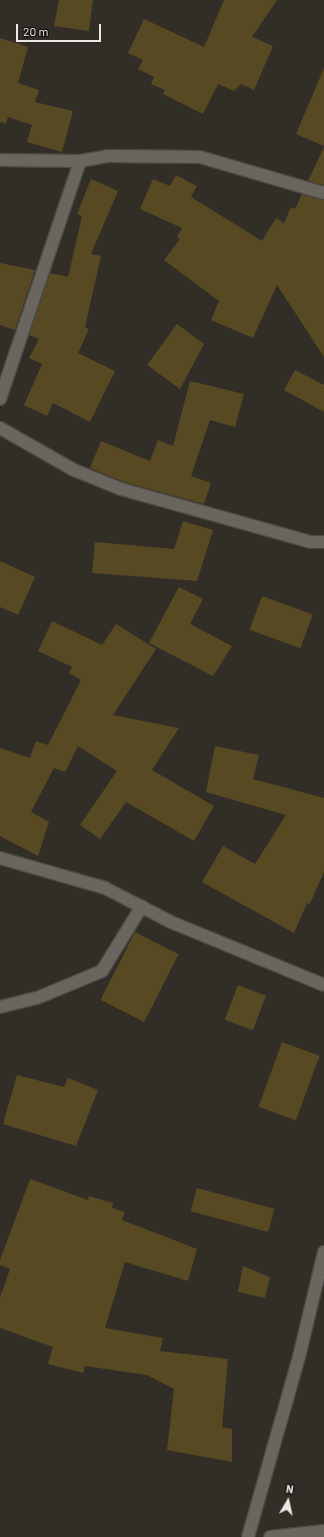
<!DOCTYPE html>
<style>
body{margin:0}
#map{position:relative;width:324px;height:1537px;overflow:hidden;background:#312e28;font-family:Barlow,sans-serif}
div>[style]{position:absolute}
.building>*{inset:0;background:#574922;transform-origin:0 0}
.roads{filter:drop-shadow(1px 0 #4b4944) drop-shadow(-1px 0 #4b4944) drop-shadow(0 1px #4b4944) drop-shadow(0 -1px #4b4944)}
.street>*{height:12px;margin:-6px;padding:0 6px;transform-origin:6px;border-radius:6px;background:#68665f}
.secondary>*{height:12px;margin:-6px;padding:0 6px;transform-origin:6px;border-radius:6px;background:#68665f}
span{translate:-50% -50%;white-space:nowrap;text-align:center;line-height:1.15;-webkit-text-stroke:3px #181714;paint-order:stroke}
.north{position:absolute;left:268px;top:1481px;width:40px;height:40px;-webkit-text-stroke:3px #181714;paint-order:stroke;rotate:9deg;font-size:11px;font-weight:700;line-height:16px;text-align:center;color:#ebe9e5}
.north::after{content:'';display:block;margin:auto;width:14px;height:18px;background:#ebe9e5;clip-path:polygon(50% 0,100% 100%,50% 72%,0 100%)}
.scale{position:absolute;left:16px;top:24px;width:85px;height:18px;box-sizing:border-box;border:2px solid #ebe9e5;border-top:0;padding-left:5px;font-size:12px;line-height:14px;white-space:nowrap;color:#ebe9e5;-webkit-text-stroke:3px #181714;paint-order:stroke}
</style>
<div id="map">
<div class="building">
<div style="clip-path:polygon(59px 0,93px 0,89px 31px,54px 26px)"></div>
<div style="clip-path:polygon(224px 0,277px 0,252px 37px,273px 46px,254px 90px,241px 84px,234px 91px,218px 84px,203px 114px,163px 94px,165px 90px,151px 84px,154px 77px,138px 69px,143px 60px,128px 53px,144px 19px,204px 47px)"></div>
<div style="clip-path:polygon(0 38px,28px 47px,18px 83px,39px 90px,35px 102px,73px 111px,62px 152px,27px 142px,32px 125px,8px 117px,6px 123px,0 122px)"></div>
<div style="clip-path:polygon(324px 68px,324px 146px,296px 134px)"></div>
<div style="clip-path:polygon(324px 147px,324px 185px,308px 181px)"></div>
<div style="clip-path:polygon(176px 175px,197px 186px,191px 197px,262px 241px,276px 218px,284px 223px,291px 207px,295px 209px,302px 194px,324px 200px,324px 357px,277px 285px,253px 338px,211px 320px,219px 301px,164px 260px,180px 239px,177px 237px,182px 228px,140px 209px,153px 179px,170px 186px)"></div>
<div style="clip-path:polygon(91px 179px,118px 191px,91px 254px,101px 256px,85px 327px,89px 329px,78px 353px,115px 371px,90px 422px,53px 403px,47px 416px,24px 405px,42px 364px,29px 358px,39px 339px,29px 335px,50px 273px,68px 277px,82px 216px,77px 214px)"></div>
<div style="clip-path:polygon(0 263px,35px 270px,15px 330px,0 325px)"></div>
<div style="clip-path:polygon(177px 324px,204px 344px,180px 389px,147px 365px)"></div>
<div style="clip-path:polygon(295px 370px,324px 385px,324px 412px,284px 390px)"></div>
<div style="clip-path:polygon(190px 381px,244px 394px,235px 427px,210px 420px,191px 476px,211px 483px,204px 504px,124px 482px,90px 468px,101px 441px,150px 461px,158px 440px,173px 446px)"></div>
<div style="clip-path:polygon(183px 521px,213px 530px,197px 581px,92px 573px,95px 542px,174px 549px)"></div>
<div style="clip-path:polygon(0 561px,35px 577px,18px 615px,0 607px)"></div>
<div style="clip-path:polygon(179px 587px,203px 599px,190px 624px,232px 646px,213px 676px,149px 643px)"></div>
<div style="left:262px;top:596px;width:54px;height:36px;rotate:20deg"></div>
<div style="clip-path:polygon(52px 621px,102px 645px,116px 624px,156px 649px,113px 715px,179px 728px,152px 770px,214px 806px,194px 841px,126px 802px,100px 839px,80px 825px,117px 771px,78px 746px,65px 772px,54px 768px,31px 812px,49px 822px,38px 856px,0 836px,0 748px,30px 758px,36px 741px,48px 745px,81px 680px,69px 673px,72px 667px,38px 651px)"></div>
<div style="clip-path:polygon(215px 746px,259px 755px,253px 779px,324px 798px,324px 871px,310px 904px,307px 903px,294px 933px,202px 882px,223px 846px,255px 864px,286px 815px,206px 792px)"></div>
<div style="left:135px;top:932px;width:49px;height:76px;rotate:27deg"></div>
<div style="left:238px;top:985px;width:30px;height:37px;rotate:21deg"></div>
<div style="left:282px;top:1042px;width:40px;height:69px;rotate:20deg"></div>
<div style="clip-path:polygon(17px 1075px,64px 1087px,68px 1078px,98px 1090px,76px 1146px,3px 1124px)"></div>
<div style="clip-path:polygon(30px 1179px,88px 1200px,89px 1196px,113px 1203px,112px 1208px,125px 1212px,122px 1220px,197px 1249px,188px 1281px,125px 1262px,105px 1328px,163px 1338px,160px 1351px,228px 1359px,222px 1427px,232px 1429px,232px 1462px,167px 1450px,174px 1389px,147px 1375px,85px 1366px,83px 1373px,48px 1364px,53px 1347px,0 1328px,0 1297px,10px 1269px,0 1265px,0 1260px)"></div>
<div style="left:197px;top:1188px;width:80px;height:24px;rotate:15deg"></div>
<div style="clip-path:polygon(243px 1266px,270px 1277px,265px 1298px,238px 1292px)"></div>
</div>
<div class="roads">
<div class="street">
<div style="left:0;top:160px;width:80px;rotate:0.7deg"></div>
<div style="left:80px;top:161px;width:28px;rotate:-10deg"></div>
<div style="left:108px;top:156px;width:92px;rotate:0.6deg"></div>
<div style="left:200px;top:157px;width:129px;rotate:16.2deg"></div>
<div style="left:0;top:399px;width:251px;rotate:-71.4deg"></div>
<div style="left:0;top:428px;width:85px;rotate:29.6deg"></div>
<div style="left:74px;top:470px;width:51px;rotate:22deg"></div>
<div style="left:121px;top:489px;width:197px;rotate:15.6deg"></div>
<div style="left:311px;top:542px;width:13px"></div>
<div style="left:0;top:858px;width:109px;rotate:15.9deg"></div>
<div style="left:105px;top:888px;width:74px;rotate:27.3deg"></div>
<div style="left:171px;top:922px;width:165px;rotate:22.4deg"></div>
<div style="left:0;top:1007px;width:38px;rotate:-14deg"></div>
<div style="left:37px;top:998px;width:70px;rotate:-22.6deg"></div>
<div style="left:102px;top:971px;width:76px;rotate:-58.4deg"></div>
<div style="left:270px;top:1537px;width:54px;rotate:-6.3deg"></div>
</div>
<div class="secondary">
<div style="left:248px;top:1537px;width:187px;rotate:-74.2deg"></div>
<div style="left:299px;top:1357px;width:108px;rotate:-76.6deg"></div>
</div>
</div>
<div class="north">N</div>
<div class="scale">20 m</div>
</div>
